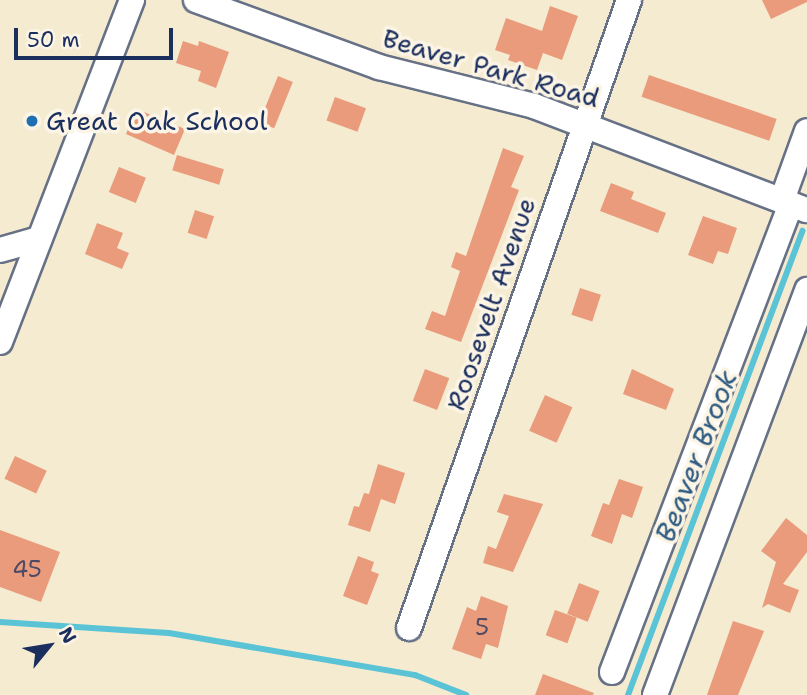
<!DOCTYPE html>
<style>
body{margin:0}
#map{position:relative;width:807px;height:695px;overflow:hidden;background:#f4ebd1;font-family:"Shantell Sans",sans-serif}
div>[style]{position:absolute}
.stream>*{height:6px;margin:-3px;padding:0 3px;transform-origin:3px;border-radius:3px;background:#5ac3d6}
.building>*{inset:0;background:#e99b7c;transform-origin:0 0}
.roads{filter:drop-shadow(2px 0 #677186) drop-shadow(-2px 0 #677186) drop-shadow(0 2px #677186) drop-shadow(0 -2px #677186)}
.minor>*{height:24px;margin:-12px;padding:0 12px;transform-origin:12px;border-radius:12px;background:#fff}
.dots>*{width:19px;height:19px;translate:-50% -50%;box-sizing:border-box;border:4px solid #fcf5e5;border-radius:50%}
span{translate:-50% -50%;white-space:nowrap;text-align:center;line-height:1.15;-webkit-text-stroke:7px #fcf5e5;paint-order:stroke}
.number-label{font-size:23px;color:#4e4a66}
.number-label span{-webkit-text-stroke-width:0}
.street-label{font-size:26px;color:#1b2f5e}
.poi-label{font-size:26px;color:#1b2f5e}
.left{translate:0 -50%;text-align:left}
.water-label{font-size:28px;color:#2e5b82;font-style:italic}
.north{position:absolute;left:14px;top:611px;width:70px;height:70px;-webkit-text-stroke:5px #fcf5e5;paint-order:stroke;rotate:60deg;font-size:19px;font-weight:700;line-height:28px;text-align:center;color:#1b2f5e}
.north::after{content:'';display:block;margin:auto;width:24px;height:32px;background:#1b2f5e;clip-path:polygon(50% 0,100% 100%,50% 72%,0 100%)}
.scale{position:absolute;left:14px;top:28px;width:159px;height:32px;box-sizing:border-box;border:4px solid #1b2f5e;border-top:0;padding-left:9px;font-size:21px;line-height:24px;white-space:nowrap;color:#1b2f5e;-webkit-text-stroke:5px #fcf5e5;paint-order:stroke}
</style>
<div id="map">
<div class="stream">
<div style="left:0;top:622px;width:169px;rotate:3.7deg"></div>
<div style="left:169px;top:633px;width:250px;rotate:9.7deg"></div>
<div style="left:415px;top:675px;width:55px;rotate:21.4deg"></div>
<div style="left:628px;top:695px;width:496px;rotate:-69.4deg"></div>
</div>
<div class="building">
<div style="clip-path:polygon(762px 0,807px 0,807px 2px,771px 19px)"></div>
<div style="clip-path:polygon(550px 6px,578px 16px,562px 60px,543px 53px,537px 70px,508px 60px,510px 55px,495px 50px,506px 18px,542px 31px)"></div>
<div style="clip-path:polygon(183px 41px,198px 46px,199px 41px,229px 52px,216px 88px,198px 81px,201px 71px,176px 63px)"></div>
<div style="left:649px;top:75px;width:135px;height:23px;rotate:19deg"></div>
<div style="left:278px;top:76px;width:16px;height:50px;rotate:22deg"></div>
<div style="left:335px;top:97px;width:33px;height:25px;rotate:20deg"></div>
<div style="clip-path:polygon(144px 112px,185px 129px,174px 155px,126px 134px,134px 115px,142px 118px)"></div>
<div style="clip-path:polygon(503px 148px,524px 156px,511px 187px,519px 190px,461px 342px,425px 329px,432px 311px,445px 316px,460px 271px,451px 267px,456px 252px,466px 256px)"></div>
<div style="left:177px;top:155px;width:49px;height:16px;rotate:17deg"></div>
<div style="left:119px;top:167px;width:29px;height:27px;rotate:22deg"></div>
<div style="clip-path:polygon(611px 183px,634px 192px,631px 199px,666px 213px,658px 233px,600px 211px)"></div>
<div style="left:195px;top:210px;width:20px;height:24px;rotate:18deg"></div>
<div style="clip-path:polygon(703px 216px,737px 228px,728px 254px,718px 251px,713px 264px,688px 255px)"></div>
<div style="clip-path:polygon(97px 223px,123px 233px,117px 248px,129px 253px,122px 269px,85px 254px)"></div>
<div style="left:580px;top:288px;width:22px;height:28px;rotate:18deg"></div>
<div style="left:425px;top:369px;width:26px;height:34px;rotate:21deg"></div>
<div style="clip-path:polygon(632px 369px,674px 389px,666px 410px,623px 394px)"></div>
<div style="left:545px;top:395px;width:30px;height:39px;rotate:24deg"></div>
<div style="left:15px;top:456px;width:35px;height:25px;rotate:25deg"></div>
<div style="clip-path:polygon(378px 464px,405px 473px,395px 504px,381px 499px,370px 532px,348px 525px,354px 506px,359px 507px,364px 493px,369px 494px)"></div>
<div style="clip-path:polygon(619px 479px,643px 487px,632px 518px,622px 514px,612px 544px,591px 536px,603px 503px,609px 505px)"></div>
<div style="clip-path:polygon(504px 494px,543px 504px,513px 572px,483px 563px,488px 546px,496px 549px,509px 516px,497px 512px)"></div>
<div style="clip-path:polygon(786px 518px,807px 535px,807px 552px,783px 584px,799px 590px,790px 613px,768px 604px,762px 608px,776px 562px,761px 551px)"></div>
<div style="clip-path:polygon(0 530px,60px 552px,41px 602px,0 587px)"></div>
<div style="clip-path:polygon(358px 556px,374px 562px,371px 571px,379px 574px,367px 605px,343px 596px)"></div>
<div style="left:579px;top:583px;width:22px;height:33px;rotate:21deg"></div>
<div style="clip-path:polygon(481px 596px,508px 606px,498px 648px,486px 644px,481px 659px,452px 649px,467px 607px,476px 611px)"></div>
<div style="left:555px;top:610px;width:23px;height:27px;rotate:20deg"></div>
<div style="clip-path:polygon(733px 621px,764px 631px,738px 695px,707px 695px)"></div>
<div style="clip-path:polygon(543px 674px,594px 693px,593px 695px,535px 695px)"></div>
</div>
<div class="roads">
<div class="minor">
<div style="left:196px;top:0;width:195px;rotate:20.1deg"></div>
<div style="left:379px;top:67px;width:160px;rotate:14.1deg"></div>
<div style="left:534px;top:106px;width:292px;rotate:20.9deg"></div>
<div style="left:782px;top:200px;width:73px;rotate:-70.1deg"></div>
<div style="left:0;top:250px;width:41px;rotate:-15.8deg"></div>
<div style="left:0;top:342px;width:367px;rotate:-68.9deg"></div>
<div style="left:409px;top:628px;width:665px;rotate:-70.69deg"></div>
<div style="left:612px;top:672px;width:501px;rotate:-69.07deg"></div>
<div style="left:655px;top:695px;width:433px;rotate:-69.4deg"></div>
</div>
</div>
<div class="dots">
<div style="left:32px;top:121px;background:#1f6fb2"></div>
</div>
<div class="number-label">
<span style="left:27px;top:569px">45</span>
<span style="left:482px;top:627px">5</span>
</div>
<div class="street-label">
<span style="left:491px;top:68px;rotate:16deg">Beaver Park Road</span>
<span style="left:491px;top:304px;rotate:-71deg">Roosevelt Avenue</span>
</div>
<div class="poi-label">
<span class="left" style="left:46px;top:121px">Great Oak School</span>
</div>
<div class="water-label">
<span style="left:696px;top:456px;rotate:-69deg">Beaver Brook</span>
</div>
<div class="north">N</div>
<div class="scale">50 m</div>
</div>
